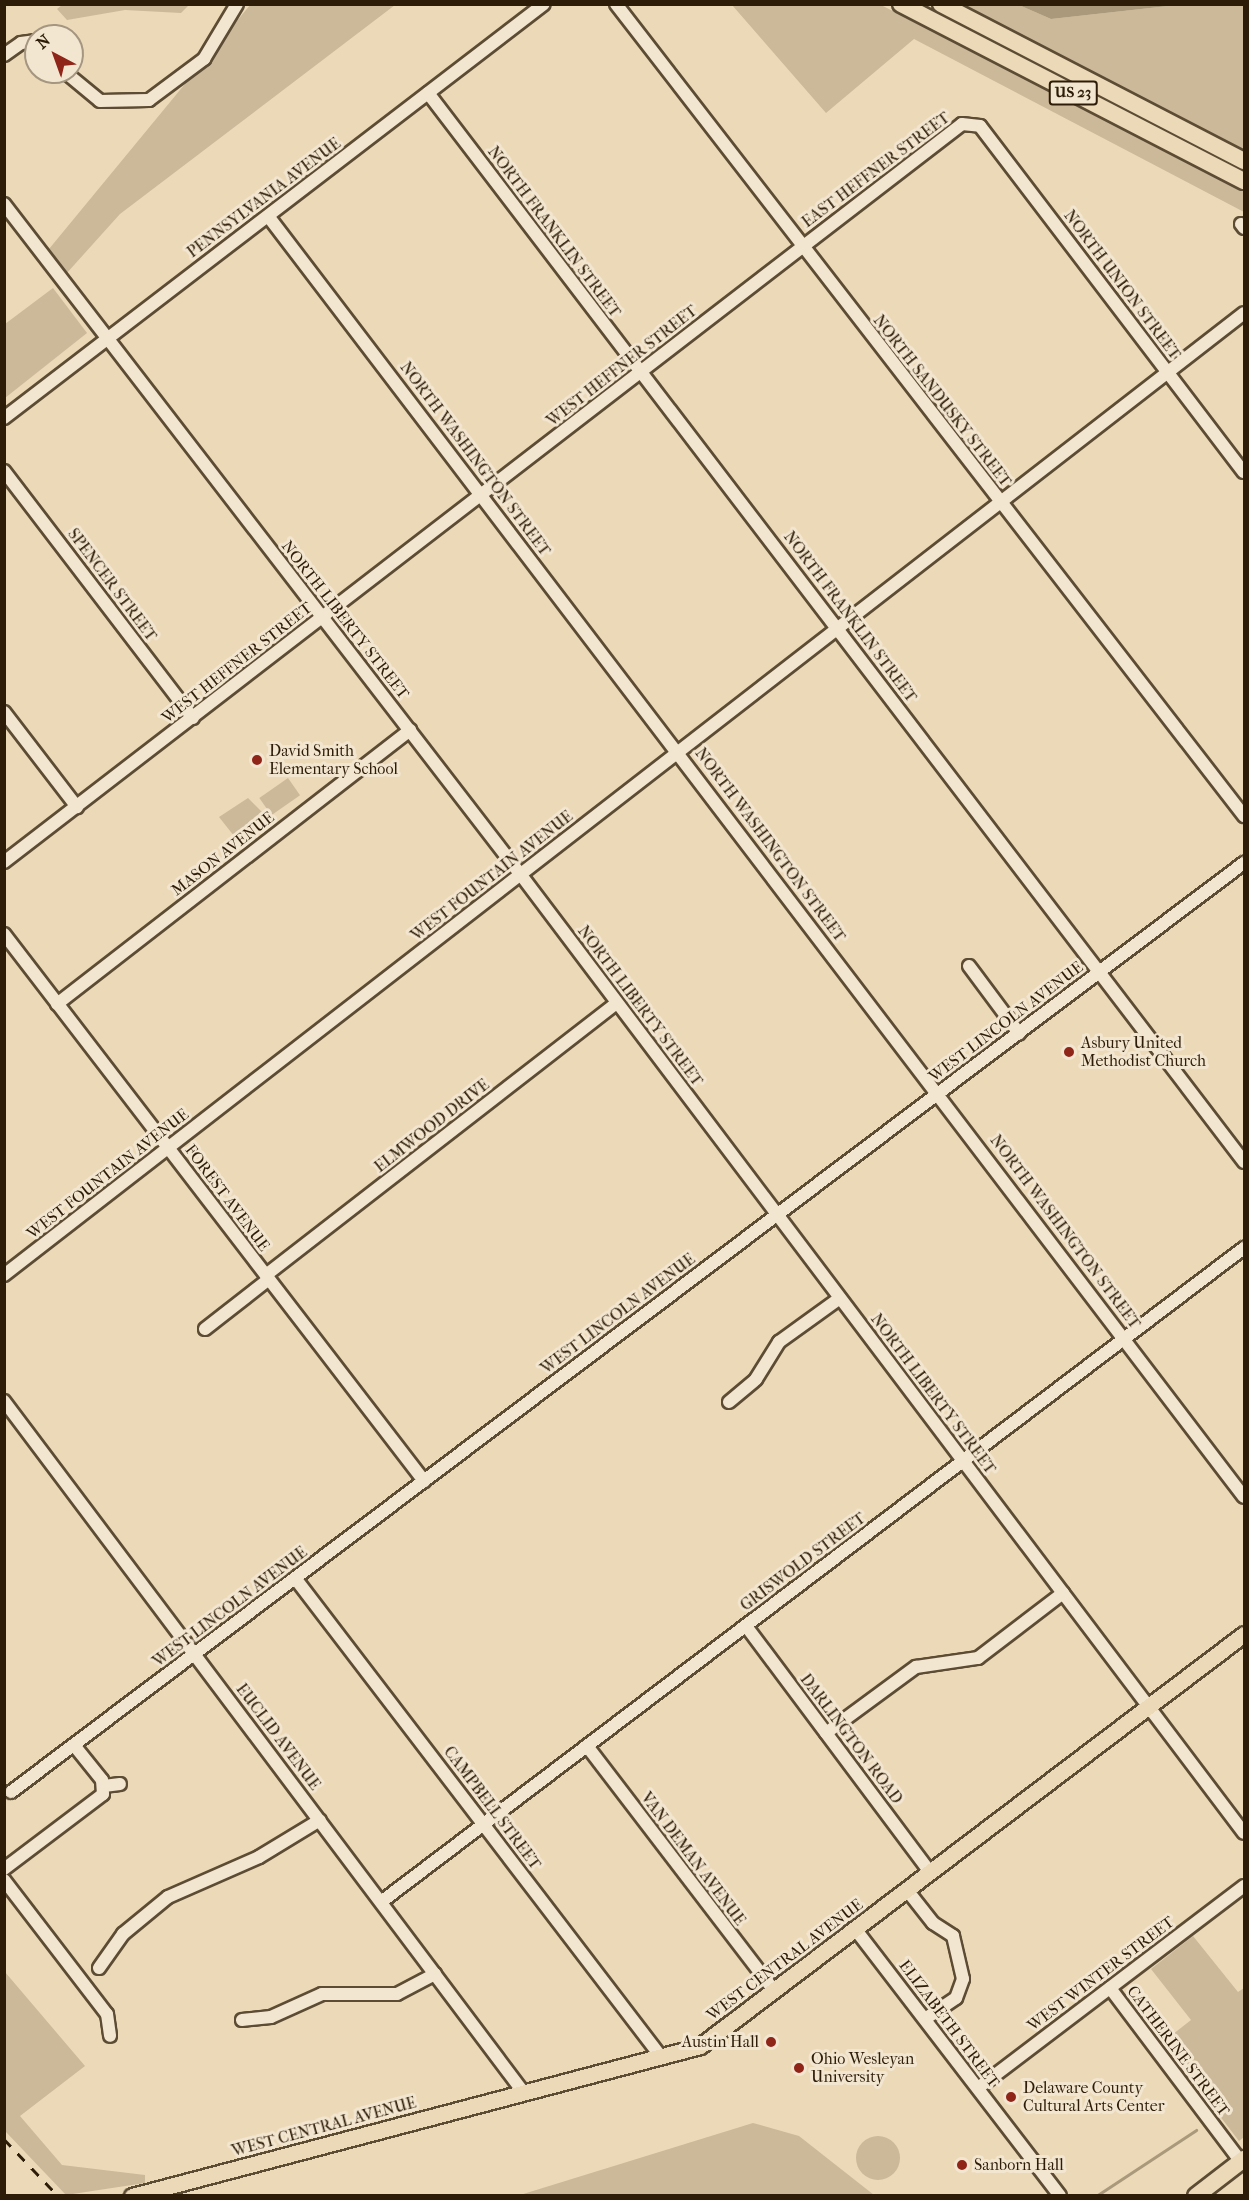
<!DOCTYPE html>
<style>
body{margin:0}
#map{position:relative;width:1249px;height:2200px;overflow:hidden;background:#ecd9b8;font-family:"IM FELL French Canon",serif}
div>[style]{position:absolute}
.green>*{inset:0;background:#ccb99a;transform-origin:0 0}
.round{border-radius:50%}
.water>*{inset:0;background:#ab997c}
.stream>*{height:3px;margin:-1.5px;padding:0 1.5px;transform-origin:1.5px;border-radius:1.5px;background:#ab997c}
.roads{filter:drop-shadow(2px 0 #5d4c34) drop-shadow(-2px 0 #5d4c34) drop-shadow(0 2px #5d4c34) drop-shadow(0 -2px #5d4c34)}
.minor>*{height:12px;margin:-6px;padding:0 6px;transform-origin:6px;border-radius:6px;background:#f3e6d1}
.major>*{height:15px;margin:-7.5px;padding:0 7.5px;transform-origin:7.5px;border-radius:7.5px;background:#ecd9b8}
.highway>*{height:16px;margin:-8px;padding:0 8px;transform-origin:8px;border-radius:8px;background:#ecd9b8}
.rail>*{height:3px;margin-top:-1.5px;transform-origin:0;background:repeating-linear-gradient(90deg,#2d1d08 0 10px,transparent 0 20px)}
.dots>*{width:16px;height:16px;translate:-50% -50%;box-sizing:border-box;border:3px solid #f3e6d1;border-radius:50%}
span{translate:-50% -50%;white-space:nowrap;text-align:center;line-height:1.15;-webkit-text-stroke:6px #f3e6d1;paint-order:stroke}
.shield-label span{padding:2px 4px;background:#f3e6d1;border:2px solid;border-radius:4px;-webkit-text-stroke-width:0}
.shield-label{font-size:15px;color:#2d1d08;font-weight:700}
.street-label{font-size:16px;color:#2d1d08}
.poi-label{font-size:16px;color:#2d1d08}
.left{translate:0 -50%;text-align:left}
.right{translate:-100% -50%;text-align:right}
.frame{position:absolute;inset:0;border:6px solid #2d1d08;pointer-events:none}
.north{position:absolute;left:24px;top:24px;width:60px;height:60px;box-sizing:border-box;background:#f3e6d1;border:2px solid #a49681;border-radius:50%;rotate:319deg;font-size:16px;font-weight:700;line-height:24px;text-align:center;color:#2d1d08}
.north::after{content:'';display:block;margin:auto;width:21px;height:27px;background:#8f2418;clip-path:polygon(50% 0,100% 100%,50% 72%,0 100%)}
</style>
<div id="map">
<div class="green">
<div style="clip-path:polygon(62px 5px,62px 4px,189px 5px,181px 13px,125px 10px,67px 20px,57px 9px)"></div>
<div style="clip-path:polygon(250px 5px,395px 5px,120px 214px,66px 274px,49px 249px)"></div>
<div style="clip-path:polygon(732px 5px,881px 5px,1244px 190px,1244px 212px,914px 39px,826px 113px)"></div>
<div style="clip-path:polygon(958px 5px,1019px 5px,1051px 19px,1177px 5px,1244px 5px,1244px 151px)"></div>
<div style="clip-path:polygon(53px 288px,87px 333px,5px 398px,5px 324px)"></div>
<div style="left:288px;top:778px;width:21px;height:35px;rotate:55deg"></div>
<div style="clip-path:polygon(248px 798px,271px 821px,238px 841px,219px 817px)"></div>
<div style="clip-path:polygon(1193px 1936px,1238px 1992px,1244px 1988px,1244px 2137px,1239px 2141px,1163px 2042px,1191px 2020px,1151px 1969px)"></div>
<div style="clip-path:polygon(5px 1972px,85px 2066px,20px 2116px,62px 2165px,145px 2175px,145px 2183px,66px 2195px,5px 2131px)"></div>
<div style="clip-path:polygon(753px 2123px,799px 2136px,874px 2195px,520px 2195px)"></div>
<div class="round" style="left:856px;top:2136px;width:44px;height:44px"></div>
</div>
<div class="water">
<div style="clip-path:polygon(1019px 5px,1177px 5px,1051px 19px)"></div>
</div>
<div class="stream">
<div style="left:1096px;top:2196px;width:120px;rotate:-33.4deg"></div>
</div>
<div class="roads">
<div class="minor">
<div style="left:616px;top:4px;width:1027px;rotate:52.28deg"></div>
<div style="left:4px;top:55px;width:21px;rotate:-35deg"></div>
<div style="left:21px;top:43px;width:15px;rotate:-8deg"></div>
<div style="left:65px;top:72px;width:45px;rotate:39.6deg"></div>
<div style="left:100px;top:101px;width:49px;rotate:-1.2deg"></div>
<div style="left:149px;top:100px;width:69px;rotate:-36.7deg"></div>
<div style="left:204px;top:59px;width:64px;rotate:-59deg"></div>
<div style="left:428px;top:93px;width:1345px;rotate:52.64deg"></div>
<div style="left:4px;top:204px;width:847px;rotate:52.39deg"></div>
<div style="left:521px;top:875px;width:1200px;rotate:52.96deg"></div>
<div style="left:268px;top:216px;width:1610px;rotate:52.7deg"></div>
<div style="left:1241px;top:224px;width:5px;rotate:53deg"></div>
<div style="left:4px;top:418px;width:680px;rotate:-37.48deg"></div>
<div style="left:4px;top:471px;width:311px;rotate:52.6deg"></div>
<div style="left:4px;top:712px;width:120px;rotate:52.5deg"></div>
<div style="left:4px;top:862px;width:1209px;rotate:-37.61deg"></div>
<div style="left:962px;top:124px;width:18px;rotate:6deg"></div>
<div style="left:980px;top:126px;width:435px;rotate:52.7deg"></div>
<div style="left:4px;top:934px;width:690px;rotate:52.48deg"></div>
<div style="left:969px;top:966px;width:84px;rotate:53.3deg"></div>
<div style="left:57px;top:1004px;width:447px;rotate:-37.8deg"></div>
<div style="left:4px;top:1275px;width:1569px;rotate:-37.8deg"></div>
<div style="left:266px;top:1275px;width:444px;rotate:-37.8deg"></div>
<div style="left:205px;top:1329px;width:81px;rotate:-38deg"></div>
<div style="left:4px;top:1401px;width:866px;rotate:53.08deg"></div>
<div style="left:729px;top:1402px;width:35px;rotate:-40deg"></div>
<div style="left:756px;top:1379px;width:44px;rotate:-58.1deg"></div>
<div style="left:779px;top:1342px;width:75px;rotate:-35.8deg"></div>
<div style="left:295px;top:1578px;width:604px;rotate:52.6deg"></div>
<div style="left:746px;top:1626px;width:307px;rotate:53.2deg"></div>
<div style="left:826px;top:1733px;width:112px;rotate:-36.3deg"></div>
<div style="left:916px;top:1667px;width:63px;rotate:-8.3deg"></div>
<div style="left:978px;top:1658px;width:107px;rotate:-37.4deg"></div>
<div style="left:587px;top:1746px;width:308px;rotate:52.6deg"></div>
<div style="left:104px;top:1786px;width:16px;rotate:-7deg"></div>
<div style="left:11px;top:1792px;width:1544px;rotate:-37deg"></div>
<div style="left:4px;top:1869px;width:124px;rotate:-37.1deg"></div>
<div style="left:103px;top:1794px;width:14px;rotate:-94deg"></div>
<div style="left:102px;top:1780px;width:45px;rotate:-128.7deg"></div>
<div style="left:4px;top:1880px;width:169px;rotate:52.5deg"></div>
<div style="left:107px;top:2014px;width:22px;rotate:82deg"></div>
<div style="left:907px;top:1890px;width:42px;rotate:51.8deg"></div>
<div style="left:933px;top:1923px;width:24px;rotate:33deg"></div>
<div style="left:953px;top:1936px;width:44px;rotate:76.9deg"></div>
<div style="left:963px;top:1979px;width:20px;rotate:110deg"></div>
<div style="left:956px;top:1998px;width:37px;rotate:146deg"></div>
<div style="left:381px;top:1902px;width:1083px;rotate:-37.16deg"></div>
<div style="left:856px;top:1930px;width:335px;rotate:52.5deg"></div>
<div style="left:99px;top:1968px;width:42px;rotate:-54.8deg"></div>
<div style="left:123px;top:1934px;width:58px;rotate:-39.4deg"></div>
<div style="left:168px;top:1897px;width:99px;rotate:-23.7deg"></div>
<div style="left:259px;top:1857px;width:71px;rotate:-31.2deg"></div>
<div style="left:1110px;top:1988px;width:218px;rotate:53deg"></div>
<div style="left:242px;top:2020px;width:29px;rotate:-6deg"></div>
<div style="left:271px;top:2017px;width:56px;rotate:-24.3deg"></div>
<div style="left:322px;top:1994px;width:75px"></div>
<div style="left:397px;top:1994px;width:43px;rotate:-27.8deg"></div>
<div style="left:978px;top:2088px;width:334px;rotate:-37.2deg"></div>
</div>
<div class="major">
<div style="left:132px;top:2196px;width:587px;rotate:-14.79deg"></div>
<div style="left:700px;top:2046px;width:682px;rotate:-37.14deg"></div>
</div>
<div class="highway">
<div style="left:901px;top:4px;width:386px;rotate:27.3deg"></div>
<div style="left:941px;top:4px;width:341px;rotate:27.4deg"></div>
<div style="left:1196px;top:2196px;width:61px;rotate:-37.6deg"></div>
</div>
</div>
<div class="rail">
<div style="left:4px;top:2139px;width:79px;rotate:46.5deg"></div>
</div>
<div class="dots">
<div style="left:257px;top:760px;background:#8f2418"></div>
<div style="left:1069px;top:1052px;background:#8f2418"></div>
<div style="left:771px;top:2042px;background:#8f2418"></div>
<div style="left:799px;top:2068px;background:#8f2418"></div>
<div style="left:1011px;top:2097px;background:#8f2418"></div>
<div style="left:962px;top:2165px;background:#8f2418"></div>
</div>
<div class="shield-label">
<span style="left:1073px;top:93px">US 23</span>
</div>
<div class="street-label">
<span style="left:876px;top:170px;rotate:-37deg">EAST HEFFNER STREET</span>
<span style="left:264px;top:198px;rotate:-37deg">PENNSYLVANIA AVENUE</span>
<span style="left:554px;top:232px;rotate:53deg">NORTH FRANKLIN STREET</span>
<span style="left:1122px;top:285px;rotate:53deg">NORTH UNION STREET</span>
<span style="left:622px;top:366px;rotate:-38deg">WEST HEFFNER STREET</span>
<span style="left:942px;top:401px;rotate:52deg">NORTH SANDUSKY STREET</span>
<span style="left:475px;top:459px;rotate:53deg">NORTH WASHINGTON STREET</span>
<span style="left:112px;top:585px;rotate:53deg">SPENCER STREET</span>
<span style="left:850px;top:617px;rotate:53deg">NORTH FRANKLIN STREET</span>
<span style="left:345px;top:620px;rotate:52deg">NORTH LIBERTY STREET</span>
<span style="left:237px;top:663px;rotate:-38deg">WEST HEFFNER STREET</span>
<span style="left:770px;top:845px;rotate:53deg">NORTH WASHINGTON STREET</span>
<span style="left:223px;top:854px;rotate:-38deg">MASON AVENUE</span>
<span style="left:492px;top:876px;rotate:-38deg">WEST FOUNTAIN AVENUE</span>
<span style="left:640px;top:1006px;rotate:53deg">NORTH LIBERTY STREET</span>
<span style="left:1006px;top:1022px;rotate:-37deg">WEST LINCOLN AVENUE</span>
<span style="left:432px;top:1126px;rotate:-38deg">ELMWOOD DRIVE</span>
<span style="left:108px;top:1174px;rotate:-38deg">WEST FOUNTAIN AVENUE</span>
<span style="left:227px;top:1198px;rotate:53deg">FOREST AVENUE</span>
<span style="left:1065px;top:1232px;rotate:53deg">NORTH WASHINGTON STREET</span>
<span style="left:618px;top:1314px;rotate:-37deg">WEST LINCOLN AVENUE</span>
<span style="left:933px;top:1394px;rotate:53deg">NORTH LIBERTY STREET</span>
<span style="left:803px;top:1562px;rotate:-37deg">GRISWOLD STREET</span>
<span style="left:230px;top:1607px;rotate:-37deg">WEST LINCOLN AVENUE</span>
<span style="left:278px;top:1737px;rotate:53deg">EUCLID AVENUE</span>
<span style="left:851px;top:1739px;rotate:53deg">DARLINGTON ROAD</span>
<span style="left:492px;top:1808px;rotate:53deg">CAMPBELL STREET</span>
<span style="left:693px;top:1859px;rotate:53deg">VAN DEMAN AVENUE</span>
<span style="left:785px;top:1960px;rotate:-37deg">WEST CENTRAL AVENUE</span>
<span style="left:1101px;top:1974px;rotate:-37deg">WEST WINTER STREET</span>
<span style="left:949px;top:2024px;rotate:53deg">ELIZABETH STREET</span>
<span style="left:1178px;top:2051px;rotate:53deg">CATHERINE STREET</span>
<span style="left:324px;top:2127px;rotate:-15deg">WEST CENTRAL AVENUE</span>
</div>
<div class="poi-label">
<span class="left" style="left:269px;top:760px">David Smith<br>Elementary School</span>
<span class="left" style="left:1081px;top:1052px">Asbury United<br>Methodist Church</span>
<span class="right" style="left:759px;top:2042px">Austin Hall</span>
<span class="left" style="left:811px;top:2068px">Ohio Wesleyan<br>University</span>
<span class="left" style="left:1023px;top:2097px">Delaware County<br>Cultural Arts Center</span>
<span class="left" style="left:974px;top:2165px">Sanborn Hall</span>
</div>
<div class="frame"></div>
<div class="north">N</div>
</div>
